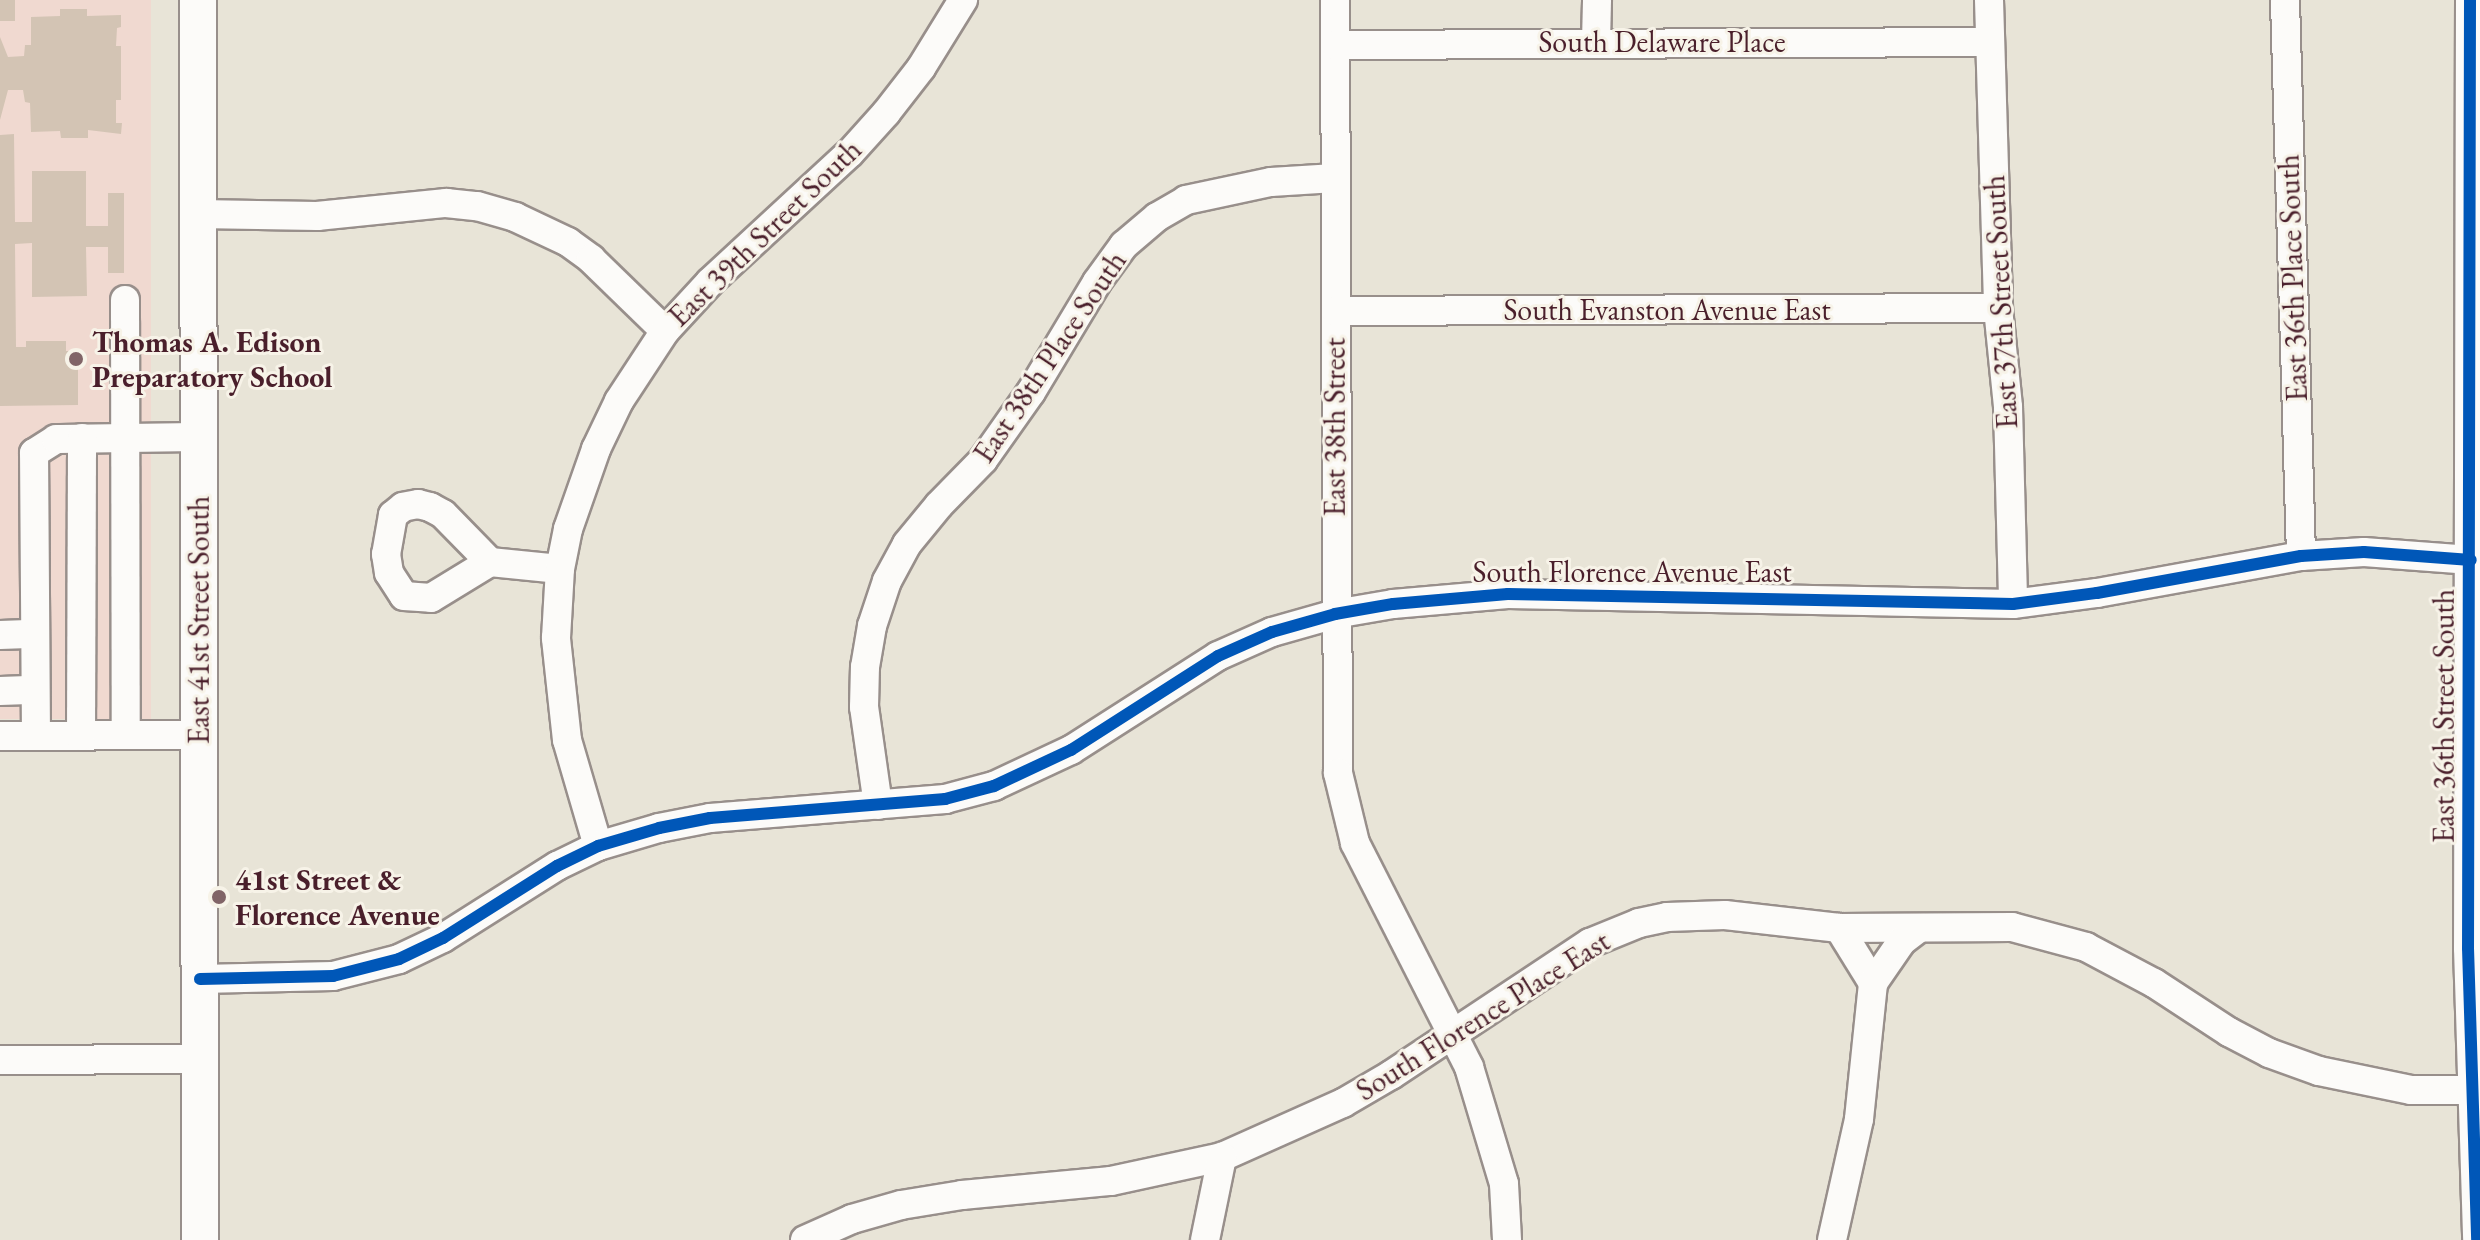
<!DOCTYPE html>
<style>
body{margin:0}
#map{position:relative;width:2480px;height:1240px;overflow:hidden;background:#e8e4d7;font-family:"EB Garamond",serif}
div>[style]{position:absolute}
.built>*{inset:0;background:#f0d9d0;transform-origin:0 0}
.building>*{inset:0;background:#d3c4b4;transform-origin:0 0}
.roads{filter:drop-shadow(2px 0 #988f8b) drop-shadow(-2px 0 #988f8b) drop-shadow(0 2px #988f8b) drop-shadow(0 -2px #988f8b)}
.minor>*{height:28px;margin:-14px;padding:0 14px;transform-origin:14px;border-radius:14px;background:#fcfbf9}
.major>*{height:36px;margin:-18px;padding:0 18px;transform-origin:18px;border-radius:18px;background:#fcfbf9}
.cycleway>*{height:12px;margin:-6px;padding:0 6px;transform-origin:6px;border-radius:6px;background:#0057b8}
.dots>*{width:22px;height:22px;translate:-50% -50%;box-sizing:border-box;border:4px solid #f7f3e8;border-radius:50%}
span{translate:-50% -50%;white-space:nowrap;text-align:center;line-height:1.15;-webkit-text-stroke:6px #f7f3e8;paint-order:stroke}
.street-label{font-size:30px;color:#4a1f2b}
.poi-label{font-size:30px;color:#4a1f2b;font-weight:700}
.left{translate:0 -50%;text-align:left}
</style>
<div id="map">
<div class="built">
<div style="left:0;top:0;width:151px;height:719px"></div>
</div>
<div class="building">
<div style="left:0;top:0;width:15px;height:21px"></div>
<div style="clip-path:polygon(60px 9px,87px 9px,87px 16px,121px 15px,121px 27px,117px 28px,116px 46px,121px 46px,121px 100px,116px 100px,116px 123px,122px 123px,121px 134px,88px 130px,88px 138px,61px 138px,60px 131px,31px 132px,30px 103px,25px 102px,23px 90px,8px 90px,0 120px,0 37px,8px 57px,24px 56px,25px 45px,31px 45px,31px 17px,60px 16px)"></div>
<div style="clip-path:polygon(14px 134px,15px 222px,32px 222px,32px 171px,86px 171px,86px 226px,108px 226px,108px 193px,124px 193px,124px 273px,108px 273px,108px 247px,86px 247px,87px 296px,32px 297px,32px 243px,15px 244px,16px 347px,26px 347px,26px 341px,66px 341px,66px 351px,78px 351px,78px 405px,0 406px,0 135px)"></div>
</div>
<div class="roads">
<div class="minor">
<div style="left:1335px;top:0;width:773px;rotate:89.78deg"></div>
<div style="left:1338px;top:773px;width:72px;rotate:76.3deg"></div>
<div style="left:1355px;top:843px;width:251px;rotate:63deg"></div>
<div style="left:1469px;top:1067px;width:122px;rotate:73.3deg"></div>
<div style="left:1504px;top:1184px;width:56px;rotate:86.9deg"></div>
<div style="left:1989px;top:0;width:308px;rotate:88.3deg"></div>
<div style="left:1998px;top:308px;width:100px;rotate:84.2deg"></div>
<div style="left:2008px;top:407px;width:197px;rotate:88.5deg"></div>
<div style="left:2285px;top:0;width:556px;rotate:88.35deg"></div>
<div style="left:2470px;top:0;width:948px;rotate:90.12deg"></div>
<div style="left:2468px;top:948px;width:292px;rotate:88.2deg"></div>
<div style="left:1596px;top:42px;width:42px;rotate:-88.6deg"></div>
<div style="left:1336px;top:45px;width:653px;rotate:-0.26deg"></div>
<div style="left:198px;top:214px;width:119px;rotate:1deg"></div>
<div style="left:317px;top:216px;width:130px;rotate:-5.8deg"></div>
<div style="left:446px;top:203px;width:31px;rotate:6deg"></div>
<div style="left:477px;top:206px;width:40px;rotate:16deg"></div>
<div style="left:515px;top:217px;width:59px;rotate:25.3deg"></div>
<div style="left:568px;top:242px;width:29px;rotate:36deg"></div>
<div style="left:591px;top:259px;width:103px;rotate:44.2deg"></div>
<div style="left:125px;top:300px;width:435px;rotate:89.9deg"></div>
<div style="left:1336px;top:311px;width:662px;rotate:-0.26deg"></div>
<div style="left:490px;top:562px;width:67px;rotate:-134.4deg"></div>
<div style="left:443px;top:514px;width:15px;rotate:-152deg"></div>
<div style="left:430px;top:507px;width:12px;rotate:-166deg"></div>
<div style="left:418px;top:504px;width:15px;rotate:169deg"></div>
<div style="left:403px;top:507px;width:13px;rotate:141deg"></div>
<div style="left:393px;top:515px;width:40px;rotate:100deg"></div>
<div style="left:386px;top:554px;width:19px;rotate:81deg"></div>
<div style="left:389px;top:573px;width:27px;rotate:57deg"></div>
<div style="left:404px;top:596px;width:27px;rotate:4deg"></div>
<div style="left:431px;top:598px;width:69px;rotate:-31.4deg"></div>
<div style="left:490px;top:562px;width:70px;rotate:5.7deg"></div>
<div style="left:0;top:635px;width:35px;rotate:-2deg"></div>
<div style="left:0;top:691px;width:35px;rotate:-2deg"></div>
<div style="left:0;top:736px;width:199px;rotate:-0.3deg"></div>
<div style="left:36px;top:736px;width:283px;rotate:-90.4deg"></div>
<div style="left:34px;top:453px;width:26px;rotate:-32deg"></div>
<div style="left:56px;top:439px;width:143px;rotate:-0.8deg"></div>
<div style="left:81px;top:736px;width:298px;rotate:-89.8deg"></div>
<div style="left:878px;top:805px;width:99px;rotate:-98.1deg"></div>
<div style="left:864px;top:707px;width:40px;rotate:-88.6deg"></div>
<div style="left:865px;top:667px;width:42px;rotate:-80.3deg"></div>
<div style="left:872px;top:626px;width:47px;rotate:-71.6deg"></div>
<div style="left:887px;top:581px;width:42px;rotate:-61.6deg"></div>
<div style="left:907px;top:544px;width:50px;rotate:-50.6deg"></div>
<div style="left:939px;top:505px;width:63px;rotate:-45.6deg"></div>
<div style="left:983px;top:460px;width:83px;rotate:-54.8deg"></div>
<div style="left:1031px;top:392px;width:128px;rotate:-59deg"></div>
<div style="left:1097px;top:282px;width:46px;rotate:-53.9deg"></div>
<div style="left:1124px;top:245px;width:43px;rotate:-40.3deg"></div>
<div style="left:1157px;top:217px;width:34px;rotate:-30deg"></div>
<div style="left:1186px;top:200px;width:87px;rotate:-12deg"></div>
<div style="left:1271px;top:182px;width:64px;rotate:-3.6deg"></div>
<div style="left:598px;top:846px;width:110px;rotate:-106.3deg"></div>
<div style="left:567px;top:740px;width:103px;rotate:-96.2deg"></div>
<div style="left:556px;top:638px;width:69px;rotate:-86.7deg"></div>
<div style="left:560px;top:569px;width:41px;rotate:-78.7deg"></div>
<div style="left:568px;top:529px;width:85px;rotate:-70.7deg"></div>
<div style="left:596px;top:449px;width:53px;rotate:-64.4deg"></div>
<div style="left:619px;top:401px;width:84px;rotate:-56.7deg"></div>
<div style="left:665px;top:331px;width:67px;rotate:-47.4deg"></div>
<div style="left:710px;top:282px;width:190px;rotate:-42.7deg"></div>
<div style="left:850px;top:153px;width:54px;rotate:-48deg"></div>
<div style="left:886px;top:113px;width:57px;rotate:-52.1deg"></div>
<div style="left:921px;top:68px;width:80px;rotate:-58.3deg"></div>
<div style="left:1839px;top:928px;width:65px;rotate:58.3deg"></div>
<div style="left:200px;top:979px;width:133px;rotate:-1.3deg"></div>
<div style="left:333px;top:976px;width:68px;rotate:-14.4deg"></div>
<div style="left:399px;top:959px;width:49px;rotate:-25.5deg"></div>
<div style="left:443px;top:938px;width:135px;rotate:-32.3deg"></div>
<div style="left:557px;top:866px;width:46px;rotate:-26deg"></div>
<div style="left:598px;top:846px;width:64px;rotate:-16.4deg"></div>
<div style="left:659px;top:828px;width:52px;rotate:-11.1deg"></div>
<div style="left:710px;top:818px;width:236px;rotate:-4.6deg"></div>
<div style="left:945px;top:799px;width:51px;rotate:-14.9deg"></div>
<div style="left:994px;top:786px;width:85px;rotate:-25.1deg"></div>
<div style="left:1071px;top:750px;width:174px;rotate:-32.6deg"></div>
<div style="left:1218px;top:656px;width:59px;rotate:-24deg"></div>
<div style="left:1272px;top:632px;width:66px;rotate:-15.9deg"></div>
<div style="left:1335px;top:614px;width:59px;rotate:-9.8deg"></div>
<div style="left:1393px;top:604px;width:115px;rotate:-5deg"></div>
<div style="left:1508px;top:594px;width:505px;rotate:1.13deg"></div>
<div style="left:2013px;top:604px;width:85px;rotate:-7.5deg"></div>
<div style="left:2097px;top:593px;width:207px;rotate:-10.3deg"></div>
<div style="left:2301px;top:556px;width:63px;rotate:-3.6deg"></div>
<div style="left:2364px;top:552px;width:107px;rotate:4.3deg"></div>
<div style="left:0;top:1060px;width:200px;rotate:-0.3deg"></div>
<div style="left:805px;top:1240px;width:51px;rotate:-24.1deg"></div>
<div style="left:852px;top:1219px;width:51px;rotate:-15.9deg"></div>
<div style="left:901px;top:1205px;width:62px;rotate:-9.3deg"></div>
<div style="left:962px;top:1195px;width:150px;rotate:-5.4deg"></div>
<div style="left:1111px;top:1181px;width:114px;rotate:-12.2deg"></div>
<div style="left:1222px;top:1157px;width:133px;rotate:-24.1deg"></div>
<div style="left:1343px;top:1103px;width:56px;rotate:-30.3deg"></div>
<div style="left:1391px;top:1075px;width:239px;rotate:-33.6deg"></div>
<div style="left:1590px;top:943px;width:53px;rotate:-22.2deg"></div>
<div style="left:1639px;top:923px;width:29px;rotate:-12deg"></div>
<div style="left:1667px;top:917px;width:58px;rotate:-2deg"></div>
<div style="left:1725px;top:915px;width:115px;rotate:6.5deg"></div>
<div style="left:1839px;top:928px;width:173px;rotate:-0.3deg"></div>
<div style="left:2012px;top:927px;width:77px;rotate:15.1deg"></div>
<div style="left:2086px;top:947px;width:77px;rotate:27.9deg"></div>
<div style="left:2154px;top:983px;width:90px;rotate:33.2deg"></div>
<div style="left:2229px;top:1032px;width:45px;rotate:27.7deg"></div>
<div style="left:2269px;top:1053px;width:53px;rotate:19.8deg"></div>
<div style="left:2319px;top:1071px;width:94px;rotate:11.7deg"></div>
<div style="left:2411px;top:1090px;width:69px"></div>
<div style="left:1205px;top:1240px;width:85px;rotate:-78.4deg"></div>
<div style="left:1832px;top:1240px;width:124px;rotate:-77.4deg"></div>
<div style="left:1859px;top:1119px;width:137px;rotate:-84.1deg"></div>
<div style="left:1873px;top:983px;width:51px;rotate:-55.4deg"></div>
<div style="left:1902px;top:941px;width:21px;rotate:-37deg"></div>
</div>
<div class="major">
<div style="left:198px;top:0;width:1240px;rotate:89.91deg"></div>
</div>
</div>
<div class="cycleway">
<div style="left:2470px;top:0;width:948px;rotate:90.12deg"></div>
<div style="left:2468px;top:948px;width:292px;rotate:88.2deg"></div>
<div style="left:200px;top:979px;width:133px;rotate:-1.3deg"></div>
<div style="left:333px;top:976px;width:68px;rotate:-14.4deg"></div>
<div style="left:399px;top:959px;width:49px;rotate:-25.5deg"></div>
<div style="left:443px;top:938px;width:135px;rotate:-32.3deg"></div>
<div style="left:557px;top:866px;width:46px;rotate:-26deg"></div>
<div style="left:598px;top:846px;width:64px;rotate:-16.4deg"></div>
<div style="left:659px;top:828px;width:52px;rotate:-11.1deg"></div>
<div style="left:710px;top:818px;width:236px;rotate:-4.6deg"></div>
<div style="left:945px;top:799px;width:51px;rotate:-14.9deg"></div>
<div style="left:994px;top:786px;width:85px;rotate:-25.1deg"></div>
<div style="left:1071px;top:750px;width:174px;rotate:-32.6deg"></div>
<div style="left:1218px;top:656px;width:59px;rotate:-24deg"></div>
<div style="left:1272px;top:632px;width:66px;rotate:-15.9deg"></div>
<div style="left:1335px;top:614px;width:59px;rotate:-9.8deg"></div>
<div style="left:1393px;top:604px;width:115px;rotate:-5deg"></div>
<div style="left:1508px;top:594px;width:505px;rotate:1.13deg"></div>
<div style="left:2013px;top:604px;width:85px;rotate:-7.5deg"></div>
<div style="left:2097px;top:593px;width:207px;rotate:-10.3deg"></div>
<div style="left:2301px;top:556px;width:63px;rotate:-3.6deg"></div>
<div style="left:2364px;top:552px;width:107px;rotate:4.3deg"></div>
</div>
<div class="dots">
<div style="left:76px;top:359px;background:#816467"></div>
<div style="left:219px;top:897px;background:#816467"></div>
</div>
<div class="street-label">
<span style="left:1662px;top:42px">South Delaware Place</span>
<span style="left:765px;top:233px;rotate:-44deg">East 39th Street South</span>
<span style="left:2293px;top:278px;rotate:-92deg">East 36th Place South</span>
<span style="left:2001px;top:302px;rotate:-93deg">East 37th Street South</span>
<span style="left:1667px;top:310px">South Evanston Avenue East</span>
<span style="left:1050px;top:357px;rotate:-56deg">East 38th Place South</span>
<span style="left:1335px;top:427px;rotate:-90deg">East 38th Street</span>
<span style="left:1632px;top:572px">South Florence Avenue East</span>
<span style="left:199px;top:620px;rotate:-90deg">East 41st Street South</span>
<span style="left:2444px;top:716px;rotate:-90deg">East 36th Street South</span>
<span style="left:1483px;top:1016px;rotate:-32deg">South Florence Place East</span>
</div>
<div class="poi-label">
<span class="left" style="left:92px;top:359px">Thomas A. Edison<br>Preparatory School</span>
<span class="left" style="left:235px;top:897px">41st Street &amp;<br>Florence Avenue</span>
</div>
</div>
